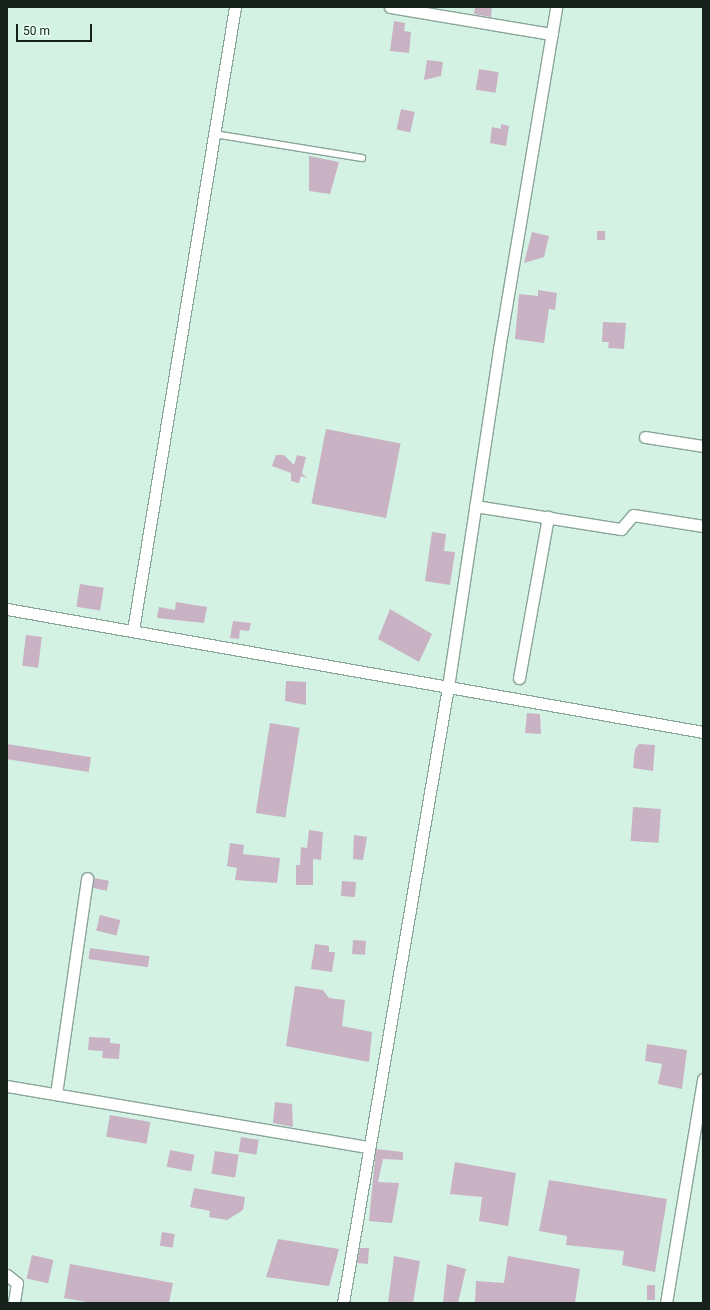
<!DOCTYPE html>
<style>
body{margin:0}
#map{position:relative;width:710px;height:1310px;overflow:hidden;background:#d4f2e4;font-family:Roboto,sans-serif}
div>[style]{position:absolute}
.building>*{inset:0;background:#c9b2c3;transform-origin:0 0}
.roads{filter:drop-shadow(1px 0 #89a598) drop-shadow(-1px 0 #89a598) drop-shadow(0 1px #89a598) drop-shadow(0 -1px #89a598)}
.service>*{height:5.5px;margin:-2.75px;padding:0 2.75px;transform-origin:2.75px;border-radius:2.75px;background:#fff}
.minor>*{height:11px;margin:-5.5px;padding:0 5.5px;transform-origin:5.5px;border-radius:5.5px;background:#fff}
span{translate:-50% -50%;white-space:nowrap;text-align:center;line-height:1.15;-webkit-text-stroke:4px #e6fdf2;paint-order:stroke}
.frame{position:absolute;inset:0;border:8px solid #16211c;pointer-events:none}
.scale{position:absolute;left:16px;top:24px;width:76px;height:18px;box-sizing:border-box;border:2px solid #16211c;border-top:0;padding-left:5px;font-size:12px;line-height:14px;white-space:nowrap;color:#16211c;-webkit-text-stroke:3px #e6fdf2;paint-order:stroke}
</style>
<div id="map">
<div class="building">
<div style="clip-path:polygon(475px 7px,492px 7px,491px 17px,474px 14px)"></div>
<div style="clip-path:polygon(394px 21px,405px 23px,404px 31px,411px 32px,409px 53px,390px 51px)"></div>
<div style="clip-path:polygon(427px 60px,443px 62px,441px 76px,424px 80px)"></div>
<div style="left:479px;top:69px;width:20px;height:21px;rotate:9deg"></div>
<div style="left:401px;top:109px;width:14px;height:21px;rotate:12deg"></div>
<div style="clip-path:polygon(501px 124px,509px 126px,506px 146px,490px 143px,492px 127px,501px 129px)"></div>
<div style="clip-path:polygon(309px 156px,339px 162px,330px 194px,309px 191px)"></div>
<div style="left:597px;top:231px;width:8px;height:9px"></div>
<div style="clip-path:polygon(532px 232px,549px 236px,544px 257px,524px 263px)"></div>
<div style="clip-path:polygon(538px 290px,557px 293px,555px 310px,549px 309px,544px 343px,515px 339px,519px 294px,538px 296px)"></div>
<div style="clip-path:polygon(603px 322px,626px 323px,624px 349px,608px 348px,609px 342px,602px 342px)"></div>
<div style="left:326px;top:429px;width:76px;height:76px;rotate:11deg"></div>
<div style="clip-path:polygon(276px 455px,284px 455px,294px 465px,297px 455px,306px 457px,302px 473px,307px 478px,301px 476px,299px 483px,291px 481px,291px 473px,272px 466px)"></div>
<div style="clip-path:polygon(432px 532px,446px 534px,444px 551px,455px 552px,450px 585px,425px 581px)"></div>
<div style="left:80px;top:584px;width:24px;height:23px;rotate:9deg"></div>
<div style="clip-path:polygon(176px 602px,207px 607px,204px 623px,157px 618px,159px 607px,175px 610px)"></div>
<div style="clip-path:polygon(390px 609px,432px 634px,419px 662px,378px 639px)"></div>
<div style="clip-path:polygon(233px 621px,251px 623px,249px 631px,240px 630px,239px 639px,230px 638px)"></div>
<div style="left:26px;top:635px;width:16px;height:31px;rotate:7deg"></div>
<div style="clip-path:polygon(286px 681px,306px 682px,306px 705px,285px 701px)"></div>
<div style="clip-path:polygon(527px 713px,540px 714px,541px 734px,525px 733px)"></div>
<div style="left:270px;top:723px;width:30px;height:91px;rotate:9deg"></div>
<div style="left:7px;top:744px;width:85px;height:15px;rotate:9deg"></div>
<div style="clip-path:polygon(639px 744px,655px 745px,653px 771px,633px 768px,635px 749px)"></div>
<div style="left:633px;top:807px;width:28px;height:34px;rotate:4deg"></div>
<div style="clip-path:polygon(309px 830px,323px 832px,321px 860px,313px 859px,313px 885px,296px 885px,296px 865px,300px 865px,301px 847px,307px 848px)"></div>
<div style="clip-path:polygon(354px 835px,367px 837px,363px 860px,353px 859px)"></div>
<div style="clip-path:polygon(230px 843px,244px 845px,243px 854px,280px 858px,277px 883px,235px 880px,237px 868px,227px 866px)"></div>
<div style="left:94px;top:878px;width:15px;height:10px;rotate:11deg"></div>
<div style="left:342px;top:881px;width:14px;height:15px;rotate:4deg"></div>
<div style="left:100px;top:915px;width:21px;height:16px;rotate:14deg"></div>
<div style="left:353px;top:940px;width:13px;height:14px;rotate:4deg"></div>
<div style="clip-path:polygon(315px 944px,329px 946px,329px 952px,335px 952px,332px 972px,311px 969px)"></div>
<div style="left:90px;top:948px;width:60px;height:11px;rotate:8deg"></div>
<div style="clip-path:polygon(295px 986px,323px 990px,329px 998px,345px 1000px,342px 1026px,372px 1032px,369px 1062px,286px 1046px)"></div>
<div style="clip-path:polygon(89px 1037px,110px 1038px,110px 1043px,120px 1044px,119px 1059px,102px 1058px,103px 1051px,88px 1050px)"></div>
<div style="clip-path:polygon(647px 1044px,687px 1050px,682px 1089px,658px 1084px,662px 1064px,645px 1061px)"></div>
<div style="clip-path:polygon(275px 1102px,292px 1104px,293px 1127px,273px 1123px)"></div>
<div style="left:110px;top:1115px;width:41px;height:22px;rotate:10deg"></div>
<div style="left:241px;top:1137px;width:18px;height:15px;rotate:9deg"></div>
<div style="clip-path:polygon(376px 1149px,403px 1152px,403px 1160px,383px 1159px,378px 1182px,399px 1183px,392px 1223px,369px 1221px)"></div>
<div style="left:170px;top:1150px;width:25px;height:17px;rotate:11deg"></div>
<div style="left:215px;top:1151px;width:24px;height:23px;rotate:9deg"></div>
<div style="clip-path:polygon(455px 1162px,516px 1173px,508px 1226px,479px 1221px,482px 1197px,450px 1194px)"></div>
<div style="clip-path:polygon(549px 1180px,667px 1199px,655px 1272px,622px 1265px,624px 1251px,566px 1245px,567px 1236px,539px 1231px)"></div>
<div style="clip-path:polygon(194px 1188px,245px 1197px,243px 1210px,227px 1220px,209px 1217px,210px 1211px,190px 1207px)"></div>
<div style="left:162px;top:1232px;width:13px;height:14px;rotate:9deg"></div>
<div style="clip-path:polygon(278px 1239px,339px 1249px,329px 1286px,266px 1277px)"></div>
<div style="clip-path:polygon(360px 1248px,369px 1248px,368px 1264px,357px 1263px)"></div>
<div style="left:32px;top:1255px;width:22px;height:24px;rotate:13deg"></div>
<div style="clip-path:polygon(394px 1256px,420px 1261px,413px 1303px,388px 1303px)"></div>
<div style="clip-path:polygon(508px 1256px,580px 1269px,575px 1303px,475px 1303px,476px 1281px,504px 1283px)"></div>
<div style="clip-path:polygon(70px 1264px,173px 1283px,169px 1303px,92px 1303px,64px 1298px)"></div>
<div style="clip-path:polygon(447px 1264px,466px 1269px,458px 1303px,443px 1303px)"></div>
<div style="left:647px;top:1285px;width:8px;height:15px"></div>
</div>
<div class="roads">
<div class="service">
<div style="left:214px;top:134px;width:150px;rotate:9.2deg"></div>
</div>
<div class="minor">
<div style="left:390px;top:7px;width:164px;rotate:9.5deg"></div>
<div style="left:645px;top:437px;width:59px;rotate:8.8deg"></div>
<div style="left:475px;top:506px;width:148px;rotate:9deg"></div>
<div style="left:621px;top:529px;width:18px;rotate:-49deg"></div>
<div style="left:633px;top:515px;width:71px;rotate:8.9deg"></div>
<div style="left:7px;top:609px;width:707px;rotate:10.02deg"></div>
<div style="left:133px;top:630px;width:631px;rotate:-80.7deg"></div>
<div style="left:519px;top:678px;width:164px;rotate:-79.8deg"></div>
<div style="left:7px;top:1086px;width:366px;rotate:9.6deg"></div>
<div style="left:56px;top:1094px;width:218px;rotate:-81.8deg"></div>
<div style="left:7px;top:1275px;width:13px;rotate:39deg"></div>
<div style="left:17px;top:1283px;width:20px;rotate:99deg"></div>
<div style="left:343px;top:1303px;width:625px;rotate:-80.33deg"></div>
<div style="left:448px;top:687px;width:342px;rotate:-81.4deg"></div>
<div style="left:499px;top:349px;width:347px;rotate:-80.5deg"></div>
<div style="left:666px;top:1303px;width:227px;rotate:-80.6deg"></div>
</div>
</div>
<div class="frame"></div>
<div class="scale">50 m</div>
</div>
